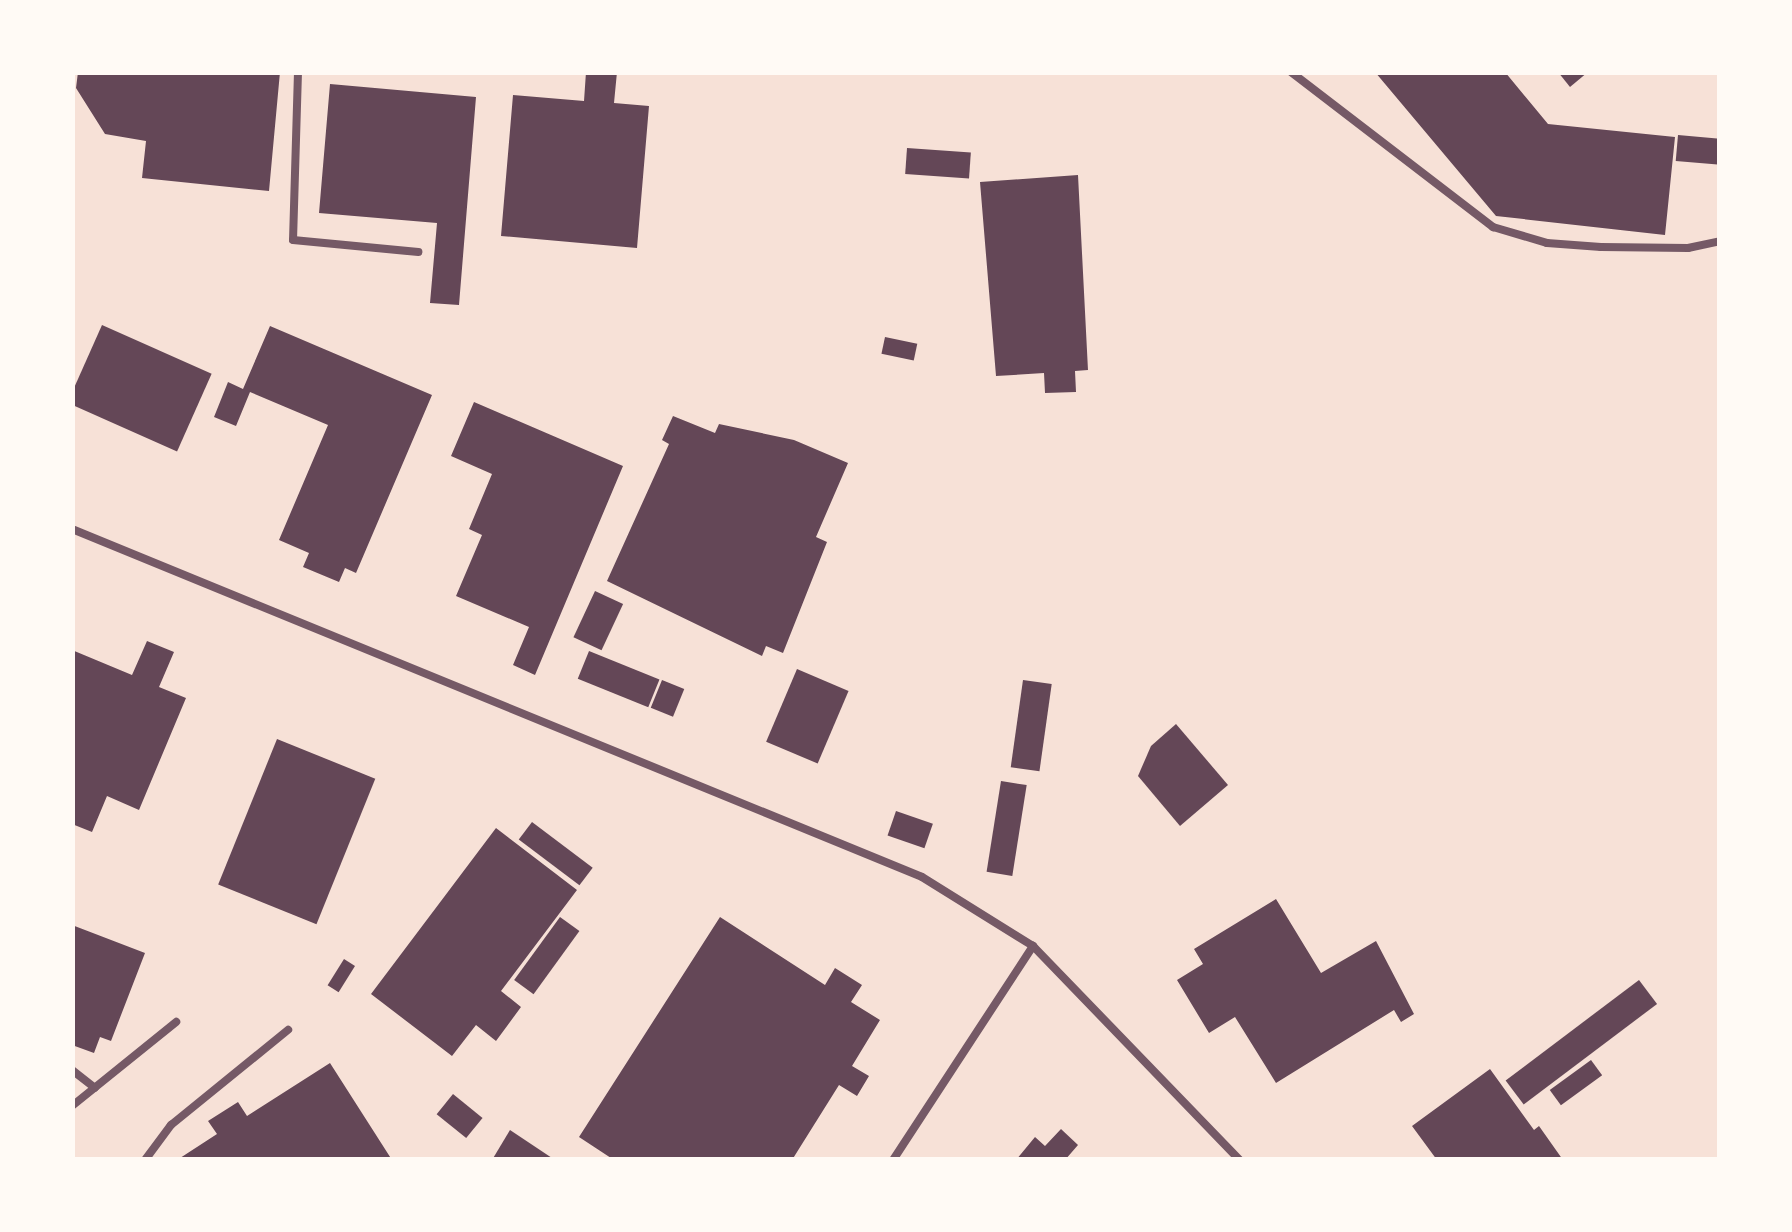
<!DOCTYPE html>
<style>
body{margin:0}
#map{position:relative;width:1792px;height:1232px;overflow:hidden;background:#f7e1d7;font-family:"Golos Text",sans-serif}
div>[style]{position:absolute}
.building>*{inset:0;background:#644757;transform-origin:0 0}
.service>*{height:8px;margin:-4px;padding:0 4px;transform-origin:4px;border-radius:4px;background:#755966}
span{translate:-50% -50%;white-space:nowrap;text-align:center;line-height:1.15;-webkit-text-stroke:10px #fffaf5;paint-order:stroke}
.frame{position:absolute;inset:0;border:75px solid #fffaf5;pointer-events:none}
</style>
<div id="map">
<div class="building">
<div style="clip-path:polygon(78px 72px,280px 72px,269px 191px,142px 178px,146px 141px,105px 134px,76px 88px)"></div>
<div style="clip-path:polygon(586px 72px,617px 72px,614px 103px,649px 106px,637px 248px,501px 236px,513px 95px,584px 101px)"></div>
<div style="clip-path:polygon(1375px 72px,1505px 72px,1548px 124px,1675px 137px,1665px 235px,1496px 216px)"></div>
<div style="clip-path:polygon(1558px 72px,1588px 72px,1570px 87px)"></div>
<div style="clip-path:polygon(330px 84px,476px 97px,459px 305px,430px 303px,437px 223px,319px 213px)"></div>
<div style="left:1678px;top:135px;width:42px;height:26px;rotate:5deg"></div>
<div style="left:907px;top:148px;width:64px;height:26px;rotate:4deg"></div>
<div style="clip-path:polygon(1078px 175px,1088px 370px,1075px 371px,1076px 392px,1045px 393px,1044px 373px,996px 376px,980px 182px)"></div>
<div style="left:102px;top:325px;width:120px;height:85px;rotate:24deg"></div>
<div style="clip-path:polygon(270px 326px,432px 395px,356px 573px,345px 568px,339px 582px,303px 567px,309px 553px,279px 540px,328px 425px,250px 392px,236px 426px,214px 417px,228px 382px,243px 389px)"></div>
<div style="left:885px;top:337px;width:33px;height:17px;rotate:12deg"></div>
<div style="clip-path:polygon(474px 402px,623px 466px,535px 675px,513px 665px,529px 627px,456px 596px,482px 535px,469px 529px,492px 474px,451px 456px)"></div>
<div style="clip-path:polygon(673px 416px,715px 433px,719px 424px,794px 440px,848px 463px,816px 537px,827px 542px,783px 653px,766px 646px,762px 656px,607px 581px,669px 444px,662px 440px)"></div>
<div style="left:595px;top:591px;width:31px;height:51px;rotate:25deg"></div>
<div style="clip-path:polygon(147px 641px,174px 652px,159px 687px,186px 698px,139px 810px,107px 796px,92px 832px,72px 824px,72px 650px,132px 675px)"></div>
<div style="left:589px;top:651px;width:76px;height:30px;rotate:22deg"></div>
<div style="left:797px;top:669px;width:56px;height:79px;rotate:23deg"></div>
<div style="left:662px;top:680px;width:24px;height:30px;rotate:22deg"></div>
<div style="left:1023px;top:680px;width:29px;height:88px;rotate:8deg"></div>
<div style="clip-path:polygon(1176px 724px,1228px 785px,1180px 826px,1138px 776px,1151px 746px)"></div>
<div style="left:277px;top:739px;width:106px;height:157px;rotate:22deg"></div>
<div style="left:1001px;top:781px;width:26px;height:92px;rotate:9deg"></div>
<div style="left:896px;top:811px;width:39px;height:26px;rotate:19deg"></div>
<div style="left:532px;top:822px;width:76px;height:22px;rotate:37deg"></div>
<div style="clip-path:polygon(496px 828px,577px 890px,501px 991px,521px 1007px,496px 1041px,476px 1025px,452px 1056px,371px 994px)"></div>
<div style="clip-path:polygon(1276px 899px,1321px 973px,1376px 941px,1414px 1014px,1401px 1022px,1394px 1010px,1276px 1083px,1235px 1017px,1209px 1033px,1177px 980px,1203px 964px,1194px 949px)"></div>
<div style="left:560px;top:917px;width:24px;height:78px;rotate:36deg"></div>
<div style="clip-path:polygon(720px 917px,825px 985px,835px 968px,862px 985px,851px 1002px,880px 1020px,852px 1066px,869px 1076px,857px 1096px,839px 1085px,792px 1160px,614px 1160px,579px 1137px)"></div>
<div style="clip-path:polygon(72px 925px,145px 953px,111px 1041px,100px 1037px,94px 1053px,72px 1045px)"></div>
<div style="left:344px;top:959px;width:13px;height:31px;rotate:32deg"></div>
<div style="left:1639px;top:980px;width:30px;height:167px;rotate:53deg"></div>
<div style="left:1591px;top:1060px;width:19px;height:51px;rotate:54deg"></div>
<div style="clip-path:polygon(330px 1063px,392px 1160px,177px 1160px,217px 1134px,208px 1121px,238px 1102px,247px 1116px)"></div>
<div style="clip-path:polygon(1490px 1069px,1534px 1130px,1539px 1126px,1563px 1160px,1437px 1160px,1412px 1126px)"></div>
<div style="left:453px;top:1094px;width:38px;height:26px;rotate:39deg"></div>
<div style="clip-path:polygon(1061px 1129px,1078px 1145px,1065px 1160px,1016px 1160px,1035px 1137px,1045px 1146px)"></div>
<div style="clip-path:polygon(510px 1130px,555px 1160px,492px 1160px)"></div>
</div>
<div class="service">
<div style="left:298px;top:72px;width:168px;rotate:91.7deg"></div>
<div style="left:293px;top:240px;width:126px;rotate:5.5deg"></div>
<div style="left:1291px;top:72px;width:255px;rotate:37.5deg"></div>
<div style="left:1493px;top:227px;width:56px;rotate:16.5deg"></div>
<div style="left:1547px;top:243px;width:54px;rotate:4.2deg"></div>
<div style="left:1601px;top:247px;width:87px;rotate:0.7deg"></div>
<div style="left:1688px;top:248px;width:33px;rotate:-12deg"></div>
<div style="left:72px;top:529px;width:918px;rotate:22.26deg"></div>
<div style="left:922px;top:877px;width:131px;rotate:31.9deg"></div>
<div style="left:1033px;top:946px;width:298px;rotate:46deg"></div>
<div style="left:72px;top:1070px;width:29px;rotate:38deg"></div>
<div style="left:72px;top:1106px;width:134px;rotate:-38.9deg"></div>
<div style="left:145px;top:1160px;width:44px;rotate:-53.4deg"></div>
<div style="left:171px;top:1125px;width:151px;rotate:-39.1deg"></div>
<div style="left:893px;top:1160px;width:256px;rotate:-56.8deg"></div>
</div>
<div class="frame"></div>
</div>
